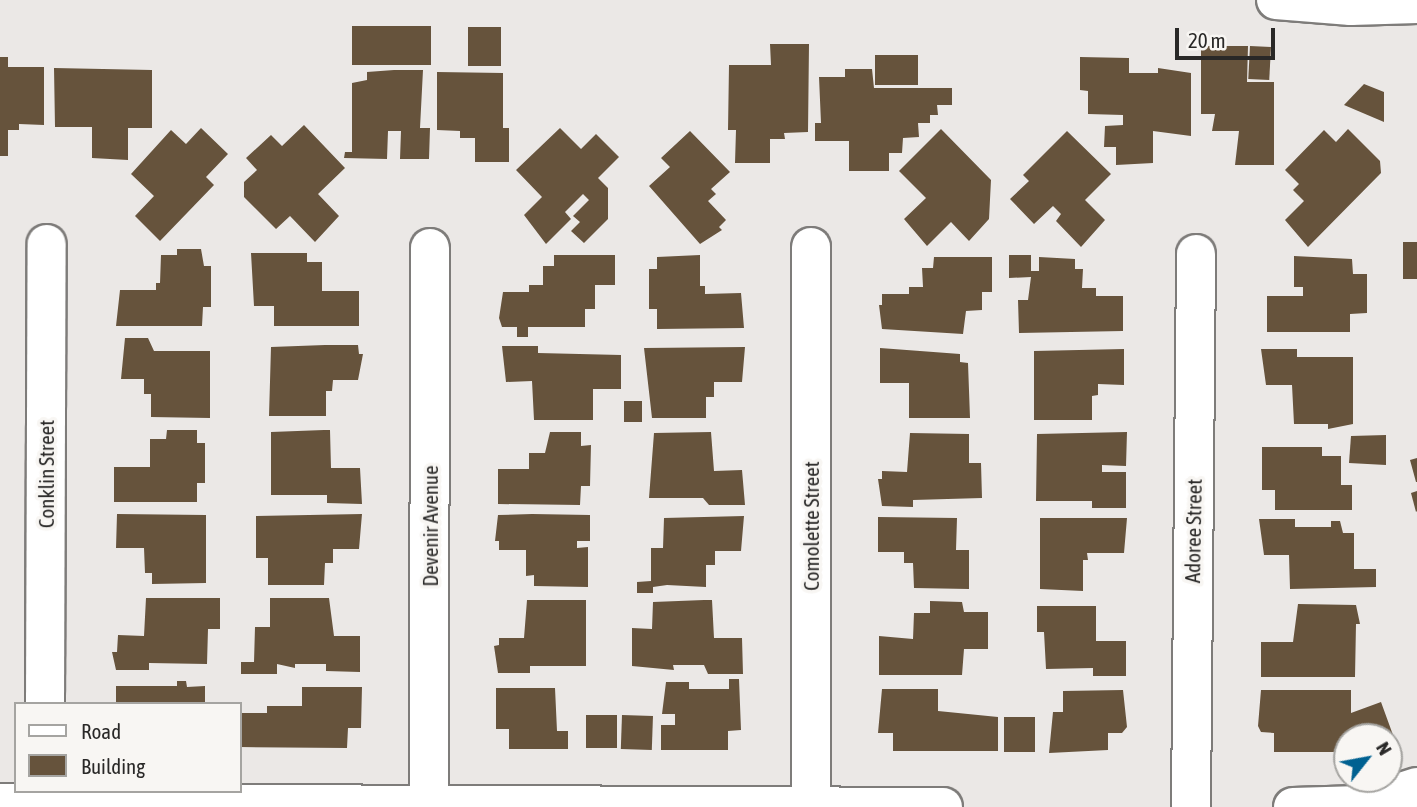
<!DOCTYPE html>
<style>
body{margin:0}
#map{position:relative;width:1417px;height:807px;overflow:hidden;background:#ebe8e6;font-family:"Asap Condensed",sans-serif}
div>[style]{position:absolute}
.building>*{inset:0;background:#66533c;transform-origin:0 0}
.roads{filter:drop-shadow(2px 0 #7e7c7a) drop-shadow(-2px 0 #7e7c7a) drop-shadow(0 2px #7e7c7a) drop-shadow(0 -2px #7e7c7a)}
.minor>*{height:38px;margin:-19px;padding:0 19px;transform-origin:19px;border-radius:19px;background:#fff}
span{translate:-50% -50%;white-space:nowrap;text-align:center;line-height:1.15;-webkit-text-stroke:7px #f8f6f3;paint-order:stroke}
.street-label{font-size:21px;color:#292827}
.legend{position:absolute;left:14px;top:702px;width:228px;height:91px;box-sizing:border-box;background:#f8f6f3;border:2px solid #a5a4a1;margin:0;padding:9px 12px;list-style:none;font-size:21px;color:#292827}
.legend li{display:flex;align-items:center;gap:14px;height:35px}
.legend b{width:35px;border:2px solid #a5a4a1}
.north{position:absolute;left:1333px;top:723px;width:70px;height:70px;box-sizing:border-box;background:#f8f6f3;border:2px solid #a5a4a1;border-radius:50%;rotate:59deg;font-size:19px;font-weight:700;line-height:28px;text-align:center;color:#292827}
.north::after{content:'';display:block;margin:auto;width:24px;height:32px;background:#006191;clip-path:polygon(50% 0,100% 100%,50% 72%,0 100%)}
.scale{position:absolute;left:1175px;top:28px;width:100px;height:32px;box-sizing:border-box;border:4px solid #292827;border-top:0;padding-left:9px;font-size:21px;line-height:24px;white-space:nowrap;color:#292827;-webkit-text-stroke:5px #f8f6f3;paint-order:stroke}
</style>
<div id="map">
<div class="building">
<div style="left:431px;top:26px;width:39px;height:79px;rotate:90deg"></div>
<div style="left:468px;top:27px;width:33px;height:39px"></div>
<div style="clip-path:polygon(770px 44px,809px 44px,808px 132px,784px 133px,785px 139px,770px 139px,770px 163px,735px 163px,736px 130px,728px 130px,729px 65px,771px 65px)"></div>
<div style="clip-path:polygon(1201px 46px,1248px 46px,1247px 82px,1274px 82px,1274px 165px,1235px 165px,1239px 131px,1212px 131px,1215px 114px,1201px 114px)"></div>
<div style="left:1250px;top:46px;width:21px;height:33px;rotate:3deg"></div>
<div style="left:875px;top:55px;width:43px;height:30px"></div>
<div style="clip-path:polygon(0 57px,8px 57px,8px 67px,44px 67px,44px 125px,19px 124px,19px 130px,8px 130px,8px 156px,0 156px)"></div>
<div style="clip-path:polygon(1080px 57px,1129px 58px,1129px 73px,1158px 73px,1158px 68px,1191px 73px,1191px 136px,1153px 131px,1153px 163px,1116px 165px,1116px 147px,1104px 147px,1105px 126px,1123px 125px,1123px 115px,1088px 114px,1088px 91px,1080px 90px)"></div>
<div style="clip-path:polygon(54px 68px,152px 70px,152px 128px,128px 128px,128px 160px,92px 158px,92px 127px,55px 127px)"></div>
<div style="clip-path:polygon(845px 69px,872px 69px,874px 88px,952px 88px,952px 105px,937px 105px,938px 115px,930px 115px,930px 123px,918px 123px,919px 137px,903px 138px,902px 153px,889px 153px,889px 171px,849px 171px,849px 141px,815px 141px,815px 123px,821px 123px,819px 77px,845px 77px)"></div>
<div style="clip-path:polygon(394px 70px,423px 70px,420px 128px,430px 128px,429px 159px,400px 159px,401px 131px,388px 131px,387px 159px,344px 158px,345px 152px,352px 152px,352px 83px,367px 80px,367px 72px)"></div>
<div style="clip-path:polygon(437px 72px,503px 73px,503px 128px,509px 128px,509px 162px,475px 162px,475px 138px,460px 138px,460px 131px,437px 130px)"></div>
<div style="clip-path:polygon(1364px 84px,1384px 92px,1384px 122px,1344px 105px)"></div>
<div style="clip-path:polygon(304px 125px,345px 168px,318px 194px,339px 216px,315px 242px,290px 216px,276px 229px,244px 197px,244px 182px,257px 170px,246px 158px,271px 135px,282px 146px)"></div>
<div style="clip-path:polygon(201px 128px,228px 154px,206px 177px,214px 185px,160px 241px,135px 216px,154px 196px,131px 174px,171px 130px,186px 144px)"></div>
<div style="clip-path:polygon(560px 128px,581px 149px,596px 134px,619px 157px,598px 178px,608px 188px,608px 219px,584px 243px,571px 231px,580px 222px,573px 216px,589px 200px,583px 194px,565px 212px,571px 219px,546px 244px,524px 215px,542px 197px,516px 170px)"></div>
<div style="clip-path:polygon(941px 129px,991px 180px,989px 219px,969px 241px,951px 222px,927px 246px,904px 219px,926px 198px,899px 171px)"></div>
<div style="clip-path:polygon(1348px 129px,1380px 161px,1381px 173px,1308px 247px,1285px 220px,1304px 201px,1293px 190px,1299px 184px,1285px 170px,1324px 130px,1336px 142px)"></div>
<div style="clip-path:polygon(690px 131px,730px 172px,711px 189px,716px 194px,708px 201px,726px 220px,719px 227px,722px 230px,700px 244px,649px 186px,670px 167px,661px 158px)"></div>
<div style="clip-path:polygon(1067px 131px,1111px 174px,1085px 200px,1105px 220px,1081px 247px,1056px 221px,1061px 214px,1053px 206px,1034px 224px,1010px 199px,1029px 181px,1023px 175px)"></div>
<div style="left:1403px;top:242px;width:14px;height:37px"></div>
<div style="clip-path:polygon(177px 249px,201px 249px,204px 266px,211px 266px,211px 307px,203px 307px,202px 326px,116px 326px,120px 290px,156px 290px,156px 283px,160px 283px,161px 255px,177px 255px)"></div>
<div style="clip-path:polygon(251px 253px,307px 253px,307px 262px,322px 262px,322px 291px,359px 291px,359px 326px,274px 326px,274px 306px,254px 306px)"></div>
<div style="clip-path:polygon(554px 255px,615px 255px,615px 285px,595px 285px,595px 309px,585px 309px,585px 327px,528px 327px,528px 337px,517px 337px,517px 327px,502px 327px,499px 318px,503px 292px,529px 292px,529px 285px,543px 285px,543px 266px,554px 266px)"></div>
<div style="clip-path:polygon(700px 255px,700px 286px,705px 286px,705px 294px,741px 293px,744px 328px,657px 329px,657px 309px,649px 309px,649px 269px,657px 269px,657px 257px)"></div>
<div style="clip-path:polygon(1009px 255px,1031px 255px,1031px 271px,1039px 271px,1039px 257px,1075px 259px,1075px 269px,1083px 269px,1082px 288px,1096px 288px,1096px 296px,1123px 296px,1123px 331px,1019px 333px,1018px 300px,1028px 300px,1031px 277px,1009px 278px)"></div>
<div style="clip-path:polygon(1294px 256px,1352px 259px,1353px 274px,1367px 274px,1367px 313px,1350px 314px,1350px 332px,1267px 332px,1267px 296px,1303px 296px,1303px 287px,1294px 287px)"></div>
<div style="clip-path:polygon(934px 257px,992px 257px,992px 292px,982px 292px,982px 310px,966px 311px,963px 334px,882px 329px,879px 305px,882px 305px,882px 294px,909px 294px,909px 287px,923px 287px,922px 268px,933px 268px)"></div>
<div style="clip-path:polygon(125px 338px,148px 338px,154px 351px,210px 351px,210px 418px,151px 417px,151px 394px,144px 394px,144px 379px,121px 379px)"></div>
<div style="clip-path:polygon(325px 345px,358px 345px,359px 354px,363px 354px,358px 380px,333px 380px,332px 391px,326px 391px,326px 416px,269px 416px,271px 347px)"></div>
<div style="clip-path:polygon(502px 346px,538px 346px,538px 353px,621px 355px,621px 389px,593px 389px,593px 420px,534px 420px,532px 381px,506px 382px)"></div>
<div style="clip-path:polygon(745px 347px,742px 382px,714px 382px,714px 397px,706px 397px,706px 418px,652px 418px,644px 348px)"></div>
<div style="clip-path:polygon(880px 348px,960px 354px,960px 362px,968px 363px,970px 418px,909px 418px,909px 383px,880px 383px)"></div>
<div style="clip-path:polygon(1124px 349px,1124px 385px,1098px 384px,1098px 395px,1092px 396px,1092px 420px,1034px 420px,1034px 351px)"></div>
<div style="clip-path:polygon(1261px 349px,1297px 349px,1297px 357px,1353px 357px,1353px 424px,1328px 429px,1328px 424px,1294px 424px,1292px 385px,1266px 385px)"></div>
<div style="left:624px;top:401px;width:18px;height:21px"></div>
<div style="clip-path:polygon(167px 430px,197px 430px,197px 443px,205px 443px,205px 483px,197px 483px,197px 502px,114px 502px,114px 467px,150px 467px,150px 439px,166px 439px)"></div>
<div style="clip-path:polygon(324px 430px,330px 430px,331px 468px,360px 468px,362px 504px,327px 503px,327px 495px,271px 495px,271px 432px)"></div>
<div style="clip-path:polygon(550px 432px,581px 432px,581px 446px,591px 445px,590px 486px,581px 486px,580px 505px,498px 504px,498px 469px,529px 469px,529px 453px,545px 453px)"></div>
<div style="clip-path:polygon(711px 432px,714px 471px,742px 470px,745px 505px,709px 505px,703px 498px,649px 498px,654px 433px)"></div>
<div style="clip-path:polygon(1127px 432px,1126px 466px,1102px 465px,1102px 472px,1126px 472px,1126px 508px,1092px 508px,1092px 501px,1036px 501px,1037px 434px)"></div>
<div style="clip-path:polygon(910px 433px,969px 434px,969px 463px,981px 463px,982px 498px,913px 500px,913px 507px,882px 506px,878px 479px,882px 479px,882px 471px,907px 472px)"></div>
<div style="clip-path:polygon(1386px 435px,1386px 465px,1349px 463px,1351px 436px)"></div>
<div style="clip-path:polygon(1262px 447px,1322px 447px,1322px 456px,1341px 456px,1341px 485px,1352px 485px,1352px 510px,1275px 510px,1275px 490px,1262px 490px)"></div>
<div style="clip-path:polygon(1417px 458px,1417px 482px,1416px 482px,1410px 460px)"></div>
<div style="clip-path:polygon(1417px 491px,1417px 511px,1416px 512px,1411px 493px)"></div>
<div style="clip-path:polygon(117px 514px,206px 515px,206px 583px,152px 584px,152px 573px,145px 573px,144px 548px,116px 548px)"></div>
<div style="clip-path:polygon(362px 514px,359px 549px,333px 549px,333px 563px,325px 563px,324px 585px,268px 585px,268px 558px,256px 558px,256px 516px)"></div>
<div style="clip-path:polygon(532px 514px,590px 515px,590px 541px,577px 541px,577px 548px,588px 547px,588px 587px,534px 586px,534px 575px,526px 576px,526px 550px,499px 550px,499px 541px,495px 541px,498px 515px)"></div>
<div style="clip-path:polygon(744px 516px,741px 551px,715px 551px,715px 565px,706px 565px,706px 587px,667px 585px,653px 587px,653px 593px,637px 593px,637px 582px,651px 581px,651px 548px,663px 548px,664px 518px)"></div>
<div style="clip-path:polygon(878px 517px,957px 518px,956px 550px,969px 550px,969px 589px,914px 588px,913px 563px,904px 563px,904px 552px,878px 552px)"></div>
<div style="clip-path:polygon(1040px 518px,1127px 518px,1124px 553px,1087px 553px,1088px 560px,1083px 560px,1083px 591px,1040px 589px)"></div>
<div style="clip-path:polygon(1259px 519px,1295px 519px,1295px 527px,1331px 527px,1331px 521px,1340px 521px,1343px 533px,1354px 533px,1354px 569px,1376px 569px,1376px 587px,1290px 589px,1289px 555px,1264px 555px)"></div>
<div style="clip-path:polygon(146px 598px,220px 598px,220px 629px,208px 629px,207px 664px,149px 663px,149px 670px,116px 670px,112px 652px,117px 652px,118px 635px,144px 636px)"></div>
<div style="clip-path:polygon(270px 598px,329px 598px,334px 636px,360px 636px,360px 672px,326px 671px,326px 664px,295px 664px,295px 668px,277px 664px,277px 674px,241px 674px,241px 662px,254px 662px,255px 627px,270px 627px)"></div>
<div style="clip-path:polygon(527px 600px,586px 600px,586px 666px,530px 666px,530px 673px,498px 673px,494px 646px,499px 645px,499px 638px,524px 638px)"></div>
<div style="clip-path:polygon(704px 600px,712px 600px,714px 638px,742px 638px,743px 674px,708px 674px,704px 665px,673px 665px,674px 670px,632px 666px,632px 628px,652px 629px,653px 602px)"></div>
<div style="clip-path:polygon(930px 601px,962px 602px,964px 612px,988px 612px,988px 649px,964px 649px,962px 675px,879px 675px,879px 636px,913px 639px,914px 613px,930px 613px)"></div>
<div style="clip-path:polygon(1298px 604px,1356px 605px,1360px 624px,1356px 624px,1355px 677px,1261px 677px,1261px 642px,1293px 642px)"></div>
<div style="clip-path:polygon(1037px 606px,1096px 606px,1096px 641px,1126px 641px,1126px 676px,1093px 676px,1093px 668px,1046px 669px,1044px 632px,1037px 632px)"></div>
<div style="clip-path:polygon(729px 679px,739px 679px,741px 730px,728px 731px,728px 750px,661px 750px,661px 725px,675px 725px,675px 714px,662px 714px,666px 682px,689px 682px,689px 689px,729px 689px)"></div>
<div style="clip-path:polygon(177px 681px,186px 681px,187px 687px,205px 686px,205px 704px,116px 704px,116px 686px,177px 686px)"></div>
<div style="clip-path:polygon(302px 687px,362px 687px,361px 728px,348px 728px,347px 748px,240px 747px,240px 713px,267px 713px,267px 706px,302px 706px)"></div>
<div style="clip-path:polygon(496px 688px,555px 688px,557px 731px,568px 731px,568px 749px,509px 749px,509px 729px,496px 729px)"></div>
<div style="clip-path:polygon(882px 689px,938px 689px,938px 711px,998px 717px,998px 751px,893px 751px,893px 733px,878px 733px)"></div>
<div style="clip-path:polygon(1123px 690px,1127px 727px,1122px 733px,1108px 733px,1108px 750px,1049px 753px,1053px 712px,1063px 712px,1063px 691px)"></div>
<div style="clip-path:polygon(1261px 690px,1351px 690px,1351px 713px,1381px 702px,1393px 735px,1347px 737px,1347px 749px,1333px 752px,1274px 752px,1274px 733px,1261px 732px,1258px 726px)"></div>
<div style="left:586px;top:715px;width:31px;height:33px"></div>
<div style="left:622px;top:715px;width:31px;height:34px;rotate:2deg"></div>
<div style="left:1004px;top:717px;width:31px;height:35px"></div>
</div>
<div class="roads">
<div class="minor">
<div style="left:1276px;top:0;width:75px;rotate:4.6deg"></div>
<div style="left:1351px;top:6px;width:66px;rotate:-1.7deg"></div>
<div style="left:811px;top:247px;width:559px;rotate:90deg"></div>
<div style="left:45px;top:704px;width:460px;rotate:-89.8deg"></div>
<div style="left:0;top:803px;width:943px;rotate:0.24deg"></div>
<div style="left:429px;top:805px;width:557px;rotate:-89.9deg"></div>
<div style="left:1191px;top:807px;width:553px;rotate:-89.48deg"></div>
<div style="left:1293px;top:807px;width:67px;rotate:-1.7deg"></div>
<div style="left:1360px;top:805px;width:60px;rotate:-17.5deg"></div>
</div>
</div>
<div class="street-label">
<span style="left:46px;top:474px;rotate:-90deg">Conklin Street</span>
<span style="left:430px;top:526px;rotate:-90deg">Devenir Avenue</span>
<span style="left:811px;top:526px;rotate:-90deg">Comolette Street</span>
<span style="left:1193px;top:531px;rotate:-89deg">Adoree Street</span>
</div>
<ul class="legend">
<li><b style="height:9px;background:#fff"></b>Road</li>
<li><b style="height:19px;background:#66533c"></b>Building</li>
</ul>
<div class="north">N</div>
<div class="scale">20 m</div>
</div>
